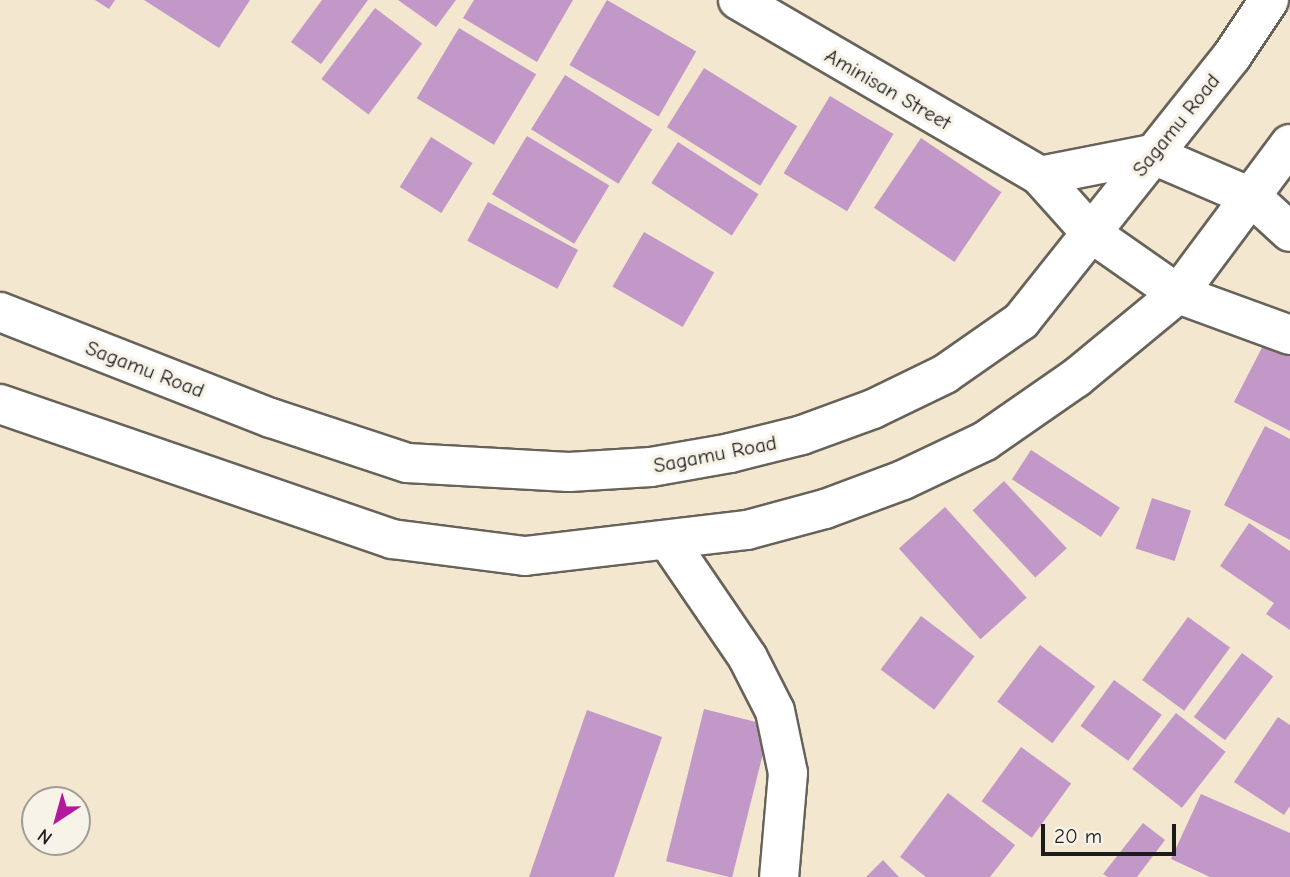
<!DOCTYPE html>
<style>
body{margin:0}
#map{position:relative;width:1290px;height:877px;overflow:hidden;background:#f3e7d0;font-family:"Comic Neue",sans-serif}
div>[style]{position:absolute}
.building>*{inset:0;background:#c198c7;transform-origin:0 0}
.roads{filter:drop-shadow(2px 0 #67635b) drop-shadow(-2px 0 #67635b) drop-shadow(0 2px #67635b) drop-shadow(0 -2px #67635b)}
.minor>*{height:38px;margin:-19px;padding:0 19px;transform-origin:19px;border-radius:19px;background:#fff}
.secondary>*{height:38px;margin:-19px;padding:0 19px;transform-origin:19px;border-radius:19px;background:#fff}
.trunk>*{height:38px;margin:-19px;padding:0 19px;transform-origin:19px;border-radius:19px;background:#fff}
span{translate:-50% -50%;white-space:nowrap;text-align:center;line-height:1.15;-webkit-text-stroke:7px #f7f3e8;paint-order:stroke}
.street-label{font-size:21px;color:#1c1c1c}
.north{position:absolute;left:21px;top:786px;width:70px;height:70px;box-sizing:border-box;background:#f7f3e8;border:2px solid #9f9d96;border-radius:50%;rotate:216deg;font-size:19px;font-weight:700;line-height:28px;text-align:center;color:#1c1c1c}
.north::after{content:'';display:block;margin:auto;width:24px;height:32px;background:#b5179e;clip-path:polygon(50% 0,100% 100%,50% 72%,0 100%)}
.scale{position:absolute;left:1041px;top:824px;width:135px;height:32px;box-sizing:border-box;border:4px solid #1c1c1c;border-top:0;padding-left:9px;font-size:21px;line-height:24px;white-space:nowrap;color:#1c1c1c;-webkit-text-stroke:5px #f7f3e8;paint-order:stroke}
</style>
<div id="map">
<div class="building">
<div style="clip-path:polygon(95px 0,115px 0,109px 9px)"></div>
<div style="clip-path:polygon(144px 0,250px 0,219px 48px)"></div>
<div style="clip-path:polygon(322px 0,368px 0,321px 64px,291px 42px)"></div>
<div style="clip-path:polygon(398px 0,456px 0,436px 27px)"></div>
<div style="clip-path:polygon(474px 0,573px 0,537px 62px,463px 18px)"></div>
<div style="left:607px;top:0;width:103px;height:75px;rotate:30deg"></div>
<div style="left:375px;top:8px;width:59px;height:89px;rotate:37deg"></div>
<div style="left:459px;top:28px;width:90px;height:82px;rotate:31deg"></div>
<div style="left:704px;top:68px;width:110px;height:70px;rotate:32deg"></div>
<div style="left:565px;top:75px;width:103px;height:64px;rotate:32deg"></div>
<div style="left:830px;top:96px;width:74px;height:90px;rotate:31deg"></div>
<div style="left:527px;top:136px;width:96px;height:68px;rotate:31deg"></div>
<div style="left:431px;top:137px;width:49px;height:59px;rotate:32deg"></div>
<div style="left:921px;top:138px;width:97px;height:84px;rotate:34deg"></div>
<div style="left:678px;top:142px;width:96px;height:49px;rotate:33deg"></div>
<div style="left:488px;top:202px;width:102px;height:44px;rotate:28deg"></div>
<div style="left:644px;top:232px;width:81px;height:63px;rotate:30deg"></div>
<div style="clip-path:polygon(1270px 332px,1290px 343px,1290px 431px,1234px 402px)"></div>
<div style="clip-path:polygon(1265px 426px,1290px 439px,1290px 540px,1224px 505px)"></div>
<div style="left:1031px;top:450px;width:106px;height:35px;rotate:33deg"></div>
<div style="left:1004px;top:481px;width:92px;height:43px;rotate:47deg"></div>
<div style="left:1152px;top:498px;width:41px;height:53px;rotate:18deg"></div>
<div style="left:945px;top:507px;width:122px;height:62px;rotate:48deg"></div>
<div style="clip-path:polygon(1249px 523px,1290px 551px,1290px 630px,1266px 614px,1274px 603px,1220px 566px)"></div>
<div style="left:921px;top:616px;width:67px;height:67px;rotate:37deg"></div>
<div style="left:1188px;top:617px;width:52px;height:78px;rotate:36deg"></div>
<div style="left:1040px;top:645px;width:69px;height:71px;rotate:37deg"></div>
<div style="left:1242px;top:653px;width:39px;height:80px;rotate:37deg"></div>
<div style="left:1114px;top:680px;width:59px;height:57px;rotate:36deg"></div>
<div style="left:704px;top:709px;width:68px;height:157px;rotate:14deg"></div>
<div style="clip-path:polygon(587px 710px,662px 737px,614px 877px,529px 877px)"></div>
<div style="left:1176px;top:713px;width:63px;height:71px;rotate:38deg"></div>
<div style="clip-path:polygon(1278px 717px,1290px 725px,1290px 806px,1284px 815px,1234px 782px)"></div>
<div style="left:1021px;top:747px;width:62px;height:67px;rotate:36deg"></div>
<div style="clip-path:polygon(948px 793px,1015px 845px,990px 877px,926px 877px,900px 857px)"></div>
<div style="clip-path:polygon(1201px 794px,1290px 833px,1290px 877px,1210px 877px,1171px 859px)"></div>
<div style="clip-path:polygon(1143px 823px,1165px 840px,1137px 877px,1108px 877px,1103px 874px)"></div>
<div style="clip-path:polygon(883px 860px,899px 877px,866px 877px)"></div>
</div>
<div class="roads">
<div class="minor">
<div style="left:738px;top:0;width:350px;rotate:30.2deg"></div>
<div style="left:1040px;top:176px;width:76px;rotate:48.2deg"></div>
<div style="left:1040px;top:176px;width:113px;rotate:-11.2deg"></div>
<div style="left:669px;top:542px;width:140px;rotate:55.7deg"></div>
<div style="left:748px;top:658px;width:59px;rotate:63deg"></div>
<div style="left:775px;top:711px;width:63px;rotate:78.2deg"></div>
<div style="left:788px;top:773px;width:104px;rotate:94.9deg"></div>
</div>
<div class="secondary">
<div style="left:1151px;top:154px;width:111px;rotate:23.3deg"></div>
<div style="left:1253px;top:198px;width:50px;rotate:42.6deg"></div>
<div style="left:1091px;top:233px;width:106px;rotate:35deg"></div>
<div style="left:1178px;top:294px;width:119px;rotate:20.1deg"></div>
</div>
<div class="trunk">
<div style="left:0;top:312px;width:291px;rotate:21.4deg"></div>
<div style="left:271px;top:418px;width:143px;rotate:18.3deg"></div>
<div style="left:407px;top:463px;width:162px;rotate:3.2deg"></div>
<div style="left:569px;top:472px;width:82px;rotate:-3.5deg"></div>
<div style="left:651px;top:467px;width:80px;rotate:-10deg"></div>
<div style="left:730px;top:453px;width:74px;rotate:-14deg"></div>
<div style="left:802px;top:435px;width:76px;rotate:-20.1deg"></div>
<div style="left:873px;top:409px;width:80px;rotate:-25.9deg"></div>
<div style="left:945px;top:374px;width:93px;rotate:-34.9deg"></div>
<div style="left:1021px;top:321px;width:339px;rotate:-51.5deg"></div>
<div style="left:1232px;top:56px;width:67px;rotate:-56.5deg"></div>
<div style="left:0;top:404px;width:415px;rotate:19deg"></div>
<div style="left:392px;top:539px;width:134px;rotate:7.3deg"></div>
<div style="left:525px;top:556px;width:224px;rotate:-6.7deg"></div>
<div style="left:747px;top:530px;width:81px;rotate:-15.1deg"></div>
<div style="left:825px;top:509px;width:83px;rotate:-20.4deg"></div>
<div style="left:903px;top:480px;width:91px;rotate:-25.4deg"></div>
<div style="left:985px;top:441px;width:111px;rotate:-34.7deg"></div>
<div style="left:1076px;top:378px;width:132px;rotate:-39.5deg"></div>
<div style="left:1178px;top:294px;width:187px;rotate:-53.3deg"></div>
</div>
</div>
<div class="street-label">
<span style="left:888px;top:89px;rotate:30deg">Aminisan Street</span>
<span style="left:1176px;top:125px;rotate:-51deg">Sagamu Road</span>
<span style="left:145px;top:369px;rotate:21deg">Sagamu Road</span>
<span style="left:715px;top:454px;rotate:-11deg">Sagamu Road</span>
</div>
<div class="north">N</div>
<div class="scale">20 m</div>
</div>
